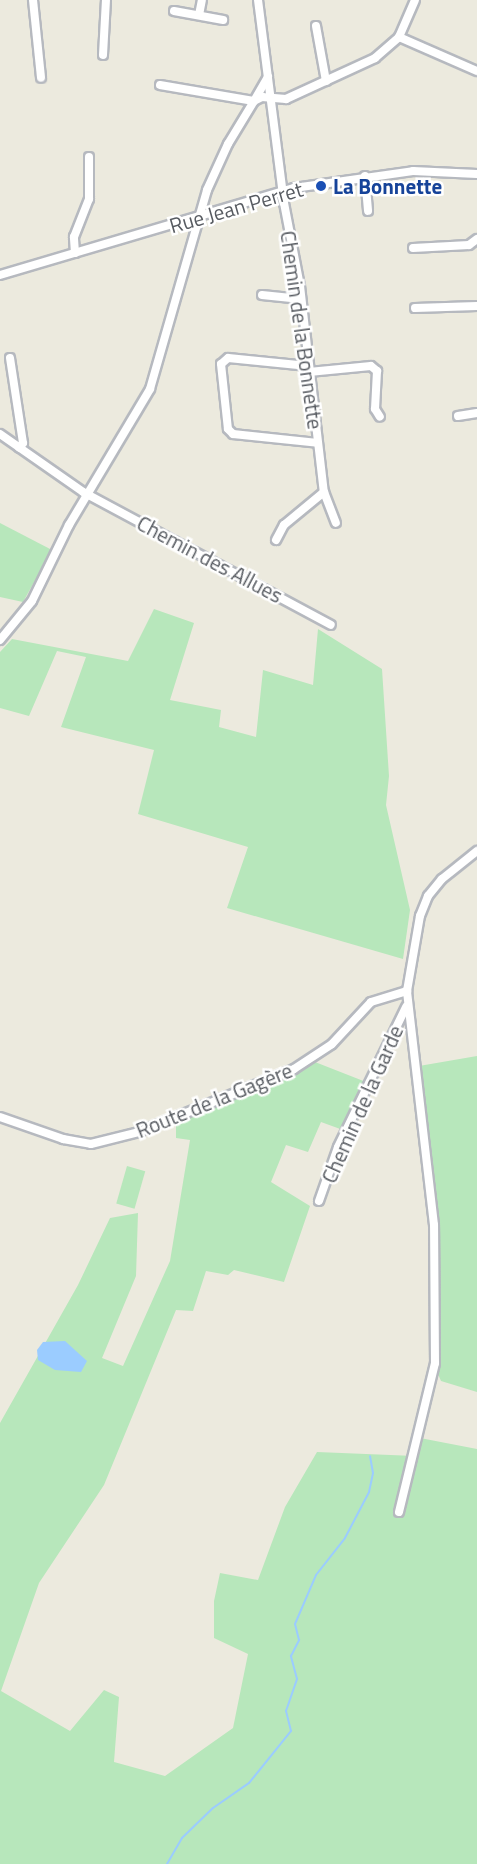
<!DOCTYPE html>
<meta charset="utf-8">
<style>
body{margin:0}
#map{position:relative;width:477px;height:1864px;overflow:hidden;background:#eceade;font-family:"Titillium Web",sans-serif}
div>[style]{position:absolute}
.green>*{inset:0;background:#b7e7bb;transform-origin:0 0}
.water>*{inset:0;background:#9bccff}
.stream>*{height:2px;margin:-1px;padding:0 1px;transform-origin:1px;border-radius:1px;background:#9bccff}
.roads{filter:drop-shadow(2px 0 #b6b9bf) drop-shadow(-2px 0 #b6b9bf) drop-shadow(0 2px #b6b9bf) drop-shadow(0 -2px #b6b9bf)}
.minor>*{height:8px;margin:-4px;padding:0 4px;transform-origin:4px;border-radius:4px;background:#fff}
.dots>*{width:16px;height:16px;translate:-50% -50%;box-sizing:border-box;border:3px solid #fff;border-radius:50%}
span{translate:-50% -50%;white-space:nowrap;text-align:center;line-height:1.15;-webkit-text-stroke:5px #fff;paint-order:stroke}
.transit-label{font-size:21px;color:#164399;font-weight:700}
.left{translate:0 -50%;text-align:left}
.street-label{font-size:21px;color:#575b61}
</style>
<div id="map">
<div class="green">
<div style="clip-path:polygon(0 523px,52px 550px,23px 602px,0 597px)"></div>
<div style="clip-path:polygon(154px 609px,194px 623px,170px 700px,221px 710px,219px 727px,256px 737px,263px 670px,313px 685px,318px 629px,382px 669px,389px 776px,386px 805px,410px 910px,403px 959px,227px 908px,248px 847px,138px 814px,154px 750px,61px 727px,86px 657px,57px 651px,29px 716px,0 708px,0 652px,12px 639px,128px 661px)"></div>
<div style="clip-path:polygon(477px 1056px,477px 1392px,441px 1381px,438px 1374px,436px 1225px,419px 1066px)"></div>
<div style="clip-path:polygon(315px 1062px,366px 1082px,343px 1130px,321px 1122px,308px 1152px,286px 1145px,271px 1182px,310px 1206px,284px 1282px,234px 1270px,228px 1275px,206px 1271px,193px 1311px,176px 1310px,104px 1485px,39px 1583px,1px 1691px,70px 1731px,104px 1690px,119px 1697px,114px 1762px,165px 1776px,233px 1728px,248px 1654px,214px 1638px,214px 1601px,220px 1573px,258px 1580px,285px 1507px,317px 1452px,415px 1456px,420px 1438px,477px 1449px,477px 1864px,0 1864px,0 1423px,78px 1285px,110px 1218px,138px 1213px,136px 1276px,102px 1358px,123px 1366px,170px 1261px,190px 1140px,176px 1138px,176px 1121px)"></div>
<div style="left:127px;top:1166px;width:19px;height:39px;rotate:16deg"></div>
</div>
<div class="water">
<div style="clip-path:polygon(65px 1341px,87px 1361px,81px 1372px,55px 1370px,38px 1360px,37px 1350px,43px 1342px)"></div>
</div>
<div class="stream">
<div style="left:167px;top:1864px;width:30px;rotate:-60deg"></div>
<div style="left:182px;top:1838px;width:43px;rotate:-44.1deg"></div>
<div style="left:213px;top:1808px;width:44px;rotate:-34.8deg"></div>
<div style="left:249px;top:1783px;width:67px;rotate:-51.1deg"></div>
<div style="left:291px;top:1731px;width:21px;rotate:-104deg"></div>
<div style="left:286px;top:1711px;width:34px;rotate:-71deg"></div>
<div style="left:297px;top:1679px;width:24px;rotate:-105deg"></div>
<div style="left:291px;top:1656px;width:18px;rotate:-63deg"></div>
<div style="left:299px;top:1640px;width:16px;rotate:-104deg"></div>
<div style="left:295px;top:1624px;width:53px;rotate:-66.8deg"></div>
<div style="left:316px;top:1575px;width:47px;rotate:-51.9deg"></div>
<div style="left:345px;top:1538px;width:52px;rotate:-62.4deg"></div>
<div style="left:369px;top:1492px;width:19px;rotate:-78deg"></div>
<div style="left:373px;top:1473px;width:17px;rotate:-100deg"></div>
</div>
<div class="roads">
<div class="minor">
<div style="left:33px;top:0;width:78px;rotate:84.1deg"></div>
<div style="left:258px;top:0;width:205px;rotate:82.7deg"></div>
<div style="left:284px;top:203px;width:85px;rotate:79.1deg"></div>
<div style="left:300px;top:286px;width:207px;rotate:83.4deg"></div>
<div style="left:324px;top:492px;width:33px;rotate:69deg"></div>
<div style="left:174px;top:11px;width:50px;rotate:10.4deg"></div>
<div style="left:199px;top:15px;width:15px;rotate:-79deg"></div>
<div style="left:316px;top:26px;width:56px;rotate:79.7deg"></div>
<div style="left:399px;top:37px;width:85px;rotate:23.6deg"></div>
<div style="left:103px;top:55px;width:55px;rotate:-86.9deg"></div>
<div style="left:160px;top:85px;width:95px;rotate:9.7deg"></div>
<div style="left:254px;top:101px;width:28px;rotate:-60deg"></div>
<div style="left:365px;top:176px;width:35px;rotate:85deg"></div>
<div style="left:413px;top:248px;width:56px;rotate:-3.1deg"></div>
<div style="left:469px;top:245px;width:10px;rotate:-37deg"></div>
<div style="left:75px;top:253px;width:16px;rotate:-94deg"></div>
<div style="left:74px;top:237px;width:41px;rotate:-68.5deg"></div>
<div style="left:89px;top:199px;width:42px;rotate:-90deg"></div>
<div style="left:0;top:275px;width:307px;rotate:-16.5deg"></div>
<div style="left:294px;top:188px;width:120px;rotate:-8.1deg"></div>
<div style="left:413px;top:171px;width:64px;rotate:2.7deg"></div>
<div style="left:262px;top:295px;width:39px;rotate:6deg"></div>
<div style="left:415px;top:308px;width:62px;rotate:-1.8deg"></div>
<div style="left:10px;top:358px;width:86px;rotate:81.3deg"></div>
<div style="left:23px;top:443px;width:6px;rotate:129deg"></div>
<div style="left:308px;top:366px;width:80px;rotate:-174.3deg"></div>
<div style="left:228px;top:358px;width:9px;rotate:139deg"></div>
<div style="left:221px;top:364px;width:65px;rotate:83.9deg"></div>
<div style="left:228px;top:429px;width:7px;rotate:45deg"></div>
<div style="left:233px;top:434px;width:85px;rotate:6deg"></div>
<div style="left:309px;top:372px;width:62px;rotate:-5.5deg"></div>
<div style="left:371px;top:366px;width:8px;rotate:40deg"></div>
<div style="left:377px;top:371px;width:38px;rotate:93deg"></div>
<div style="left:375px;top:409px;width:9px;rotate:58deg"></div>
<div style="left:458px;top:416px;width:19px;rotate:-9deg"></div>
<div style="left:0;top:434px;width:101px;rotate:34.9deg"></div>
<div style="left:83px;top:492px;width:281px;rotate:28.2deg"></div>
<div style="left:276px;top:540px;width:17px;rotate:-62deg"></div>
<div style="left:284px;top:525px;width:52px;rotate:-39.5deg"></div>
<div style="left:0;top:640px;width:50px;rotate:-50.6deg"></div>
<div style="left:32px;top:601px;width:85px;rotate:-64deg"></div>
<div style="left:69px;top:525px;width:158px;rotate:-59.2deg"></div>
<div style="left:150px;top:389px;width:207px;rotate:-74deg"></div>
<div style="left:207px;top:190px;width:51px;rotate:-65.5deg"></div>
<div style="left:228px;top:144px;width:50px;rotate:-58.8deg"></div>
<div style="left:254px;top:101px;width:9px;rotate:-27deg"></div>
<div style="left:262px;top:97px;width:24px;rotate:5deg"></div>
<div style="left:286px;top:99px;width:98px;rotate:-24.7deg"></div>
<div style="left:375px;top:58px;width:32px;rotate:-41deg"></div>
<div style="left:399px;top:37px;width:40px;rotate:-66.6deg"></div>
<div style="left:0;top:1117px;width:67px;rotate:19.2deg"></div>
<div style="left:63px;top:1139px;width:28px;rotate:10deg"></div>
<div style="left:91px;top:1144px;width:49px;rotate:-14deg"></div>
<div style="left:139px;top:1132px;width:167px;rotate:-22.1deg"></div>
<div style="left:294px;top:1069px;width:45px;rotate:-33.3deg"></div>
<div style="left:332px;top:1044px;width:57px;rotate:-47.1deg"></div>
<div style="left:371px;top:1002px;width:38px;rotate:-17deg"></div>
<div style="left:319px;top:1201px;width:57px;rotate:-70.6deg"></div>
<div style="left:338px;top:1147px;width:156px;rotate:-64.1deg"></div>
<div style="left:399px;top:1512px;width:153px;rotate:-76.4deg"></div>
<div style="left:435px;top:1363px;width:138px;rotate:-90.4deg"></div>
<div style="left:434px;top:1225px;width:236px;rotate:-96.6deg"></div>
<div style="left:407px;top:991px;width:76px;rotate:-80.2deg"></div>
<div style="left:420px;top:916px;width:22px;rotate:-68deg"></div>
<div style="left:428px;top:896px;width:22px;rotate:-51deg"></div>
<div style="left:442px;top:879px;width:45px;rotate:-38.7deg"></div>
</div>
</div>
<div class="dots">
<div style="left:321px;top:186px;background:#1a4fb4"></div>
</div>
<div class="transit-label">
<span class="left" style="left:333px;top:186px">La Bonnette</span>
</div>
<div class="street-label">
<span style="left:236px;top:207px;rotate:-16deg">Rue Jean Perret</span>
<span style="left:302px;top:330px;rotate:82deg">Chemin de la Bonnette</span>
<span style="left:210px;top:559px;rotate:28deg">Chemin des Allues</span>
<span style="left:214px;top:1100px;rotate:-22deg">Route de la Gagère</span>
<span style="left:362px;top:1104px;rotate:-66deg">Chemin de la Garde</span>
</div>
</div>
